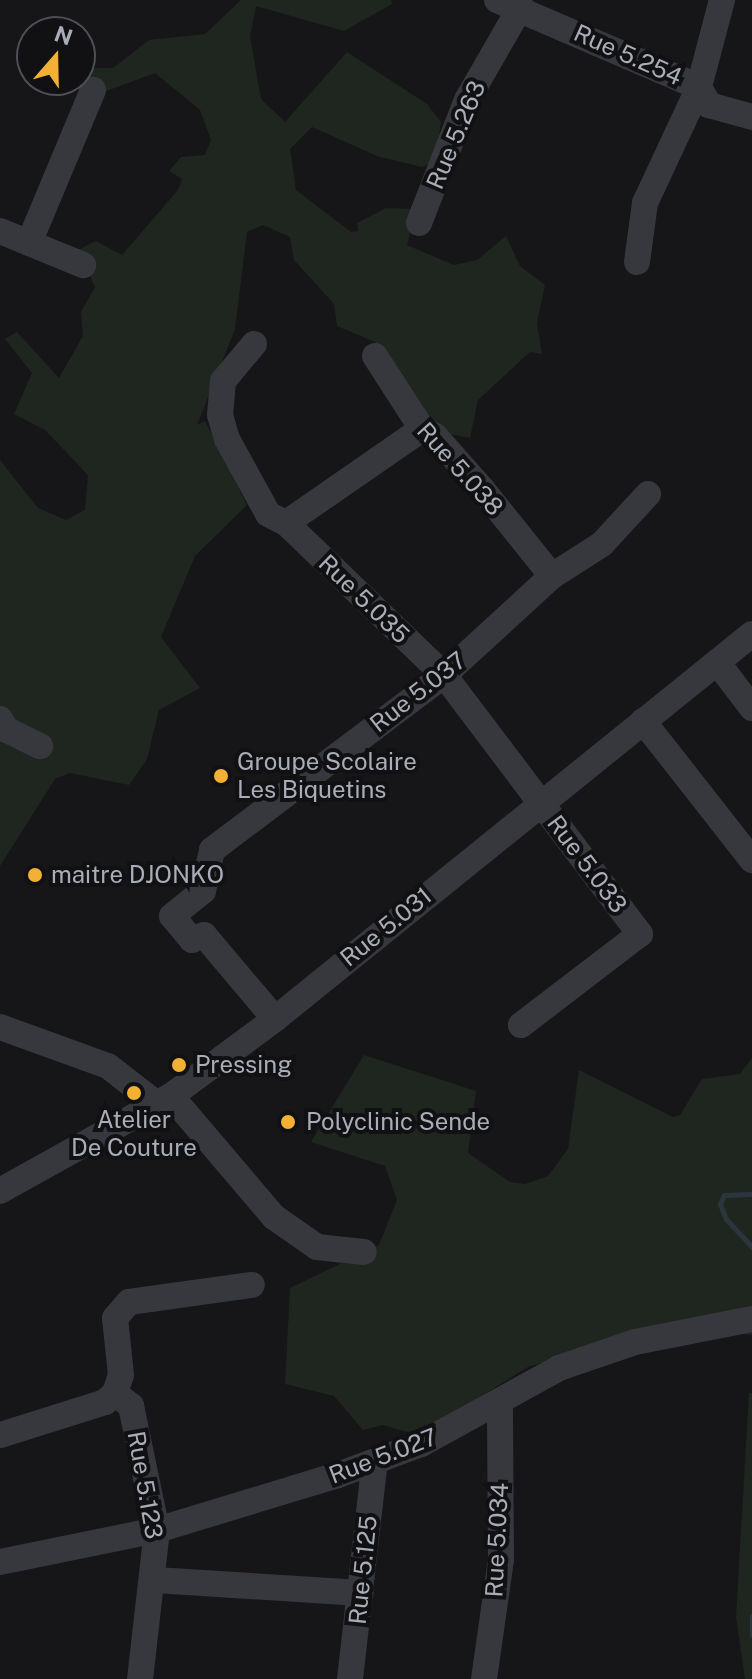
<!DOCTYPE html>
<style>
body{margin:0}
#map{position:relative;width:752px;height:1679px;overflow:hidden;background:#161618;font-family:"Public Sans",sans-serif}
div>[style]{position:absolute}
.green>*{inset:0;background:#1e261f}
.stream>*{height:5px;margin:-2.5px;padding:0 2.5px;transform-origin:2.5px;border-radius:2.5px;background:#2c353c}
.minor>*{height:26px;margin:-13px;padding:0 13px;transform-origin:13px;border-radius:13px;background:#37383d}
.dots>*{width:22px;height:22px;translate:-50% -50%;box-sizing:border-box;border:4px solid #111113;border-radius:50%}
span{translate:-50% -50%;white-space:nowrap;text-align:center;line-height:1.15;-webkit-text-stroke:8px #111113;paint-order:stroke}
.street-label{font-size:24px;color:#a8adb8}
.poi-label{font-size:24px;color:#a8adb8}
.left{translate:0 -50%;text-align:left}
.north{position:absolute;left:16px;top:16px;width:80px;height:80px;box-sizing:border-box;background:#111113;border:2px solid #4d4f55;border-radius:50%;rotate:20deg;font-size:22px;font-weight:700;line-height:32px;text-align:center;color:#a8adb8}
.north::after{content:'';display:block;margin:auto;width:28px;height:36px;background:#f2b134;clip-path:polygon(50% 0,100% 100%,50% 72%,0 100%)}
</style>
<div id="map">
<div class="green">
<div style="clip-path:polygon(241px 0,391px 0,392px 4px,344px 31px,256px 6px,250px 37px,261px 99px,285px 122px,347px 52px,427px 104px,441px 122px,438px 142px,429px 164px,422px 167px,377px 156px,312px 127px,290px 149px,296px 190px,351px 232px,358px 231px,357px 223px,386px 208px,416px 209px,407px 245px,454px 265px,477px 260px,506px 236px,520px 266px,545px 285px,537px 323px,542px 354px,530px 352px,478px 400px,470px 438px,439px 432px,375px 342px,337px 326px,334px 304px,294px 260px,290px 237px,263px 225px,247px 232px,235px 329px,197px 425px,205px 421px,247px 505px,195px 556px,161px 637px,200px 688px,159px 710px,147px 759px,129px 785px,70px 773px,55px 779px,0 866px,0 460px,38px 508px,66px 520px,85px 510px,88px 475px,45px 430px,14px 414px,32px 373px,5px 339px,17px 332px,59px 378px,83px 336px,81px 312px,95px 287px,78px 250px,96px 241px,122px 255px,178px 190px,182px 179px,169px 171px,181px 157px,205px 155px,211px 140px,200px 110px,155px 73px,101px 93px,77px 80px,80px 68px,113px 68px,149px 40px,205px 34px)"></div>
<div style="clip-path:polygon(364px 1055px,476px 1091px,468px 1153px,510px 1182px,525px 1184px,548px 1176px,568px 1149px,579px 1070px,673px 1117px,680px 1115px,702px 1079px,740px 1074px,752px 1058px,752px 1335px,665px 1326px,528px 1367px,418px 1435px,383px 1425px,363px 1430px,334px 1396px,285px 1384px,290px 1288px,379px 1245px,397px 1200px,385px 1166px,311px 1142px)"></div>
<div style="clip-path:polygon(749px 1393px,752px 1393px,752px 1679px,745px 1679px,736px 1617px)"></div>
</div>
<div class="stream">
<div style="left:752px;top:1194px;width:28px;rotate:178deg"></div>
<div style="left:724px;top:1195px;width:10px;rotate:114deg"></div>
<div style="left:720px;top:1204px;width:16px;rotate:68deg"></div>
<div style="left:726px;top:1219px;width:38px;rotate:47deg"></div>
<div style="left:752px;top:1616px;width:19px;rotate:90deg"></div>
</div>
<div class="minor">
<div style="left:497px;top:0;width:220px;rotate:23.3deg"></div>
<div style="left:699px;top:87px;width:21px;rotate:61deg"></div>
<div style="left:709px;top:105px;width:45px;rotate:15.6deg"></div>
<div style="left:419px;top:223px;width:132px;rotate:-68.7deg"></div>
<div style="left:467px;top:100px;width:108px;rotate:-60.1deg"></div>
<div style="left:0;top:231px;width:90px;rotate:22.3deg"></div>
<div style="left:29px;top:243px;width:166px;rotate:-67.3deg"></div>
<div style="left:637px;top:262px;width:60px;rotate:-82.3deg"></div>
<div style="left:645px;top:203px;width:128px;rotate:-65deg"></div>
<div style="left:699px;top:87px;width:90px;rotate:-75.2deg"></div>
<div style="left:254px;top:344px;width:48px;rotate:130deg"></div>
<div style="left:223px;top:381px;width:34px;rotate:95deg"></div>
<div style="left:220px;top:415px;width:25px;rotate:74deg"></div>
<div style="left:227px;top:439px;width:85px;rotate:61.3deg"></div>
<div style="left:268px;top:514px;width:20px;rotate:27deg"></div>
<div style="left:375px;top:356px;width:87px;rotate:57.2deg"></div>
<div style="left:422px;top:429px;width:15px;rotate:28deg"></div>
<div style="left:435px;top:436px;width:71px;rotate:48.4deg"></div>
<div style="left:482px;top:489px;width:112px;rotate:51.2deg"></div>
<div style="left:422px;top:429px;width:165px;rotate:145.3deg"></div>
<div style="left:286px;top:523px;width:219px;rotate:43.9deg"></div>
<div style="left:444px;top:675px;width:325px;rotate:52.9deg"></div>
<div style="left:640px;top:934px;width:150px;rotate:142.6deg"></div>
<div style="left:717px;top:662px;width:58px;rotate:52.7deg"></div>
<div style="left:0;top:719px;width:13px;rotate:58deg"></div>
<div style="left:7px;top:730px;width:37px;rotate:26deg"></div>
<div style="left:643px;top:721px;width:177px;rotate:51.9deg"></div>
<div style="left:275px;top:1019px;width:110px;rotate:-130.2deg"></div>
<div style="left:204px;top:935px;width:13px;rotate:157deg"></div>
<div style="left:192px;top:940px;width:31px;rotate:-130deg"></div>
<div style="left:172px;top:916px;width:40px;rotate:-39deg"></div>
<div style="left:203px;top:891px;width:42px;rotate:-77.6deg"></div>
<div style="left:212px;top:850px;width:291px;rotate:-37deg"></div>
<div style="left:444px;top:675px;width:147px;rotate:-42.5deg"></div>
<div style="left:552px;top:576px;width:59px;rotate:-32.6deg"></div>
<div style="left:602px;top:544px;width:68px;rotate:-47.4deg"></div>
<div style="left:0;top:1027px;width:115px;rotate:19.9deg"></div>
<div style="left:108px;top:1066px;width:62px;rotate:37.8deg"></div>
<div style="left:171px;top:1096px;width:159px;rotate:49.6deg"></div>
<div style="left:274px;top:1217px;width:52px;rotate:34.9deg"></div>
<div style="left:317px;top:1247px;width:47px;rotate:6.1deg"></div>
<div style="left:0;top:1191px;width:196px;rotate:-29.1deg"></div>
<div style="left:171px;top:1096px;width:129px;rotate:-36.5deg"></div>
<div style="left:275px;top:1019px;width:613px;rotate:-38.91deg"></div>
<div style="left:115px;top:1393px;width:21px;rotate:39deg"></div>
<div style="left:131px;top:1406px;width:127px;rotate:78.2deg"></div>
<div style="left:157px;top:1530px;width:150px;rotate:96.5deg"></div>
<div style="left:0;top:1435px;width:110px;rotate:-17.4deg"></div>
<div style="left:105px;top:1402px;width:13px;rotate:-42deg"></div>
<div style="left:115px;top:1393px;width:19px;rotate:-72deg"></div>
<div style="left:121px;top:1375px;width:57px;rotate:-96deg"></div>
<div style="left:115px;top:1318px;width:21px;rotate:-49deg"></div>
<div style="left:129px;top:1302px;width:124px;rotate:-7.9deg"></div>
<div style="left:0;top:1562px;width:160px;rotate:-11.5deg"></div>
<div style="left:157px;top:1530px;width:189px;rotate:-16.9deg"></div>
<div style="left:338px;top:1475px;width:89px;rotate:-20.5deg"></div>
<div style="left:421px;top:1444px;width:158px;rotate:-28.8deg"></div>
<div style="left:559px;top:1368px;width:80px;rotate:-18.9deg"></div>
<div style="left:635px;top:1342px;width:119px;rotate:-11.1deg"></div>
<div style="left:155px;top:1580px;width:206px;rotate:3.6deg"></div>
<div style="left:350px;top:1679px;width:219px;rotate:-83.5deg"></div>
<div style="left:484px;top:1679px;width:120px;rotate:-81.9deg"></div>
<div style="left:501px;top:1560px;width:159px;rotate:-90.4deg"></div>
</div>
<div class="dots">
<div style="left:221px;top:776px;background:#f2b134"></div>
<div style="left:35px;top:875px;background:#f2b134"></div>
<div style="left:179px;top:1065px;background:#f2b134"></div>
<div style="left:134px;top:1093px;background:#f2b134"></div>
<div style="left:288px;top:1122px;background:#f2b134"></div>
</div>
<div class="street-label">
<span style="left:628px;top:55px;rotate:24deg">Rue 5.254</span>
<span style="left:456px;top:135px;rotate:-67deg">Rue 5.263</span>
<span style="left:460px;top:469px;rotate:48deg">Rue 5.038</span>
<span style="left:364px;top:599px;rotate:44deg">Rue 5.035</span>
<span style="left:418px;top:692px;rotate:-38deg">Rue 5.037</span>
<span style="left:587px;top:864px;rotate:53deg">Rue 5.033</span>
<span style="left:386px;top:927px;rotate:-39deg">Rue 5.031</span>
<span style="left:383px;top:1456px;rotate:-21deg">Rue 5.027</span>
<span style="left:145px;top:1485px;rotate:80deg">Rue 5.123</span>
<span style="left:497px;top:1540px;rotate:-87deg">Rue 5.034</span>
<span style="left:363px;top:1570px;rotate:-84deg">Rue 5.125</span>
</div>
<div class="poi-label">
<span class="left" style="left:237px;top:776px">Groupe Scolaire<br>Les Biquetins</span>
<span class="left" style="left:51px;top:875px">maitre DJONKO</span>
<span class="left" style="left:195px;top:1065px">Pressing</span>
<span style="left:134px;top:1134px">Atelier<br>De Couture</span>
<span class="left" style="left:306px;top:1122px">Polyclinic Sende</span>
</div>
<div class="north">N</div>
</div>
